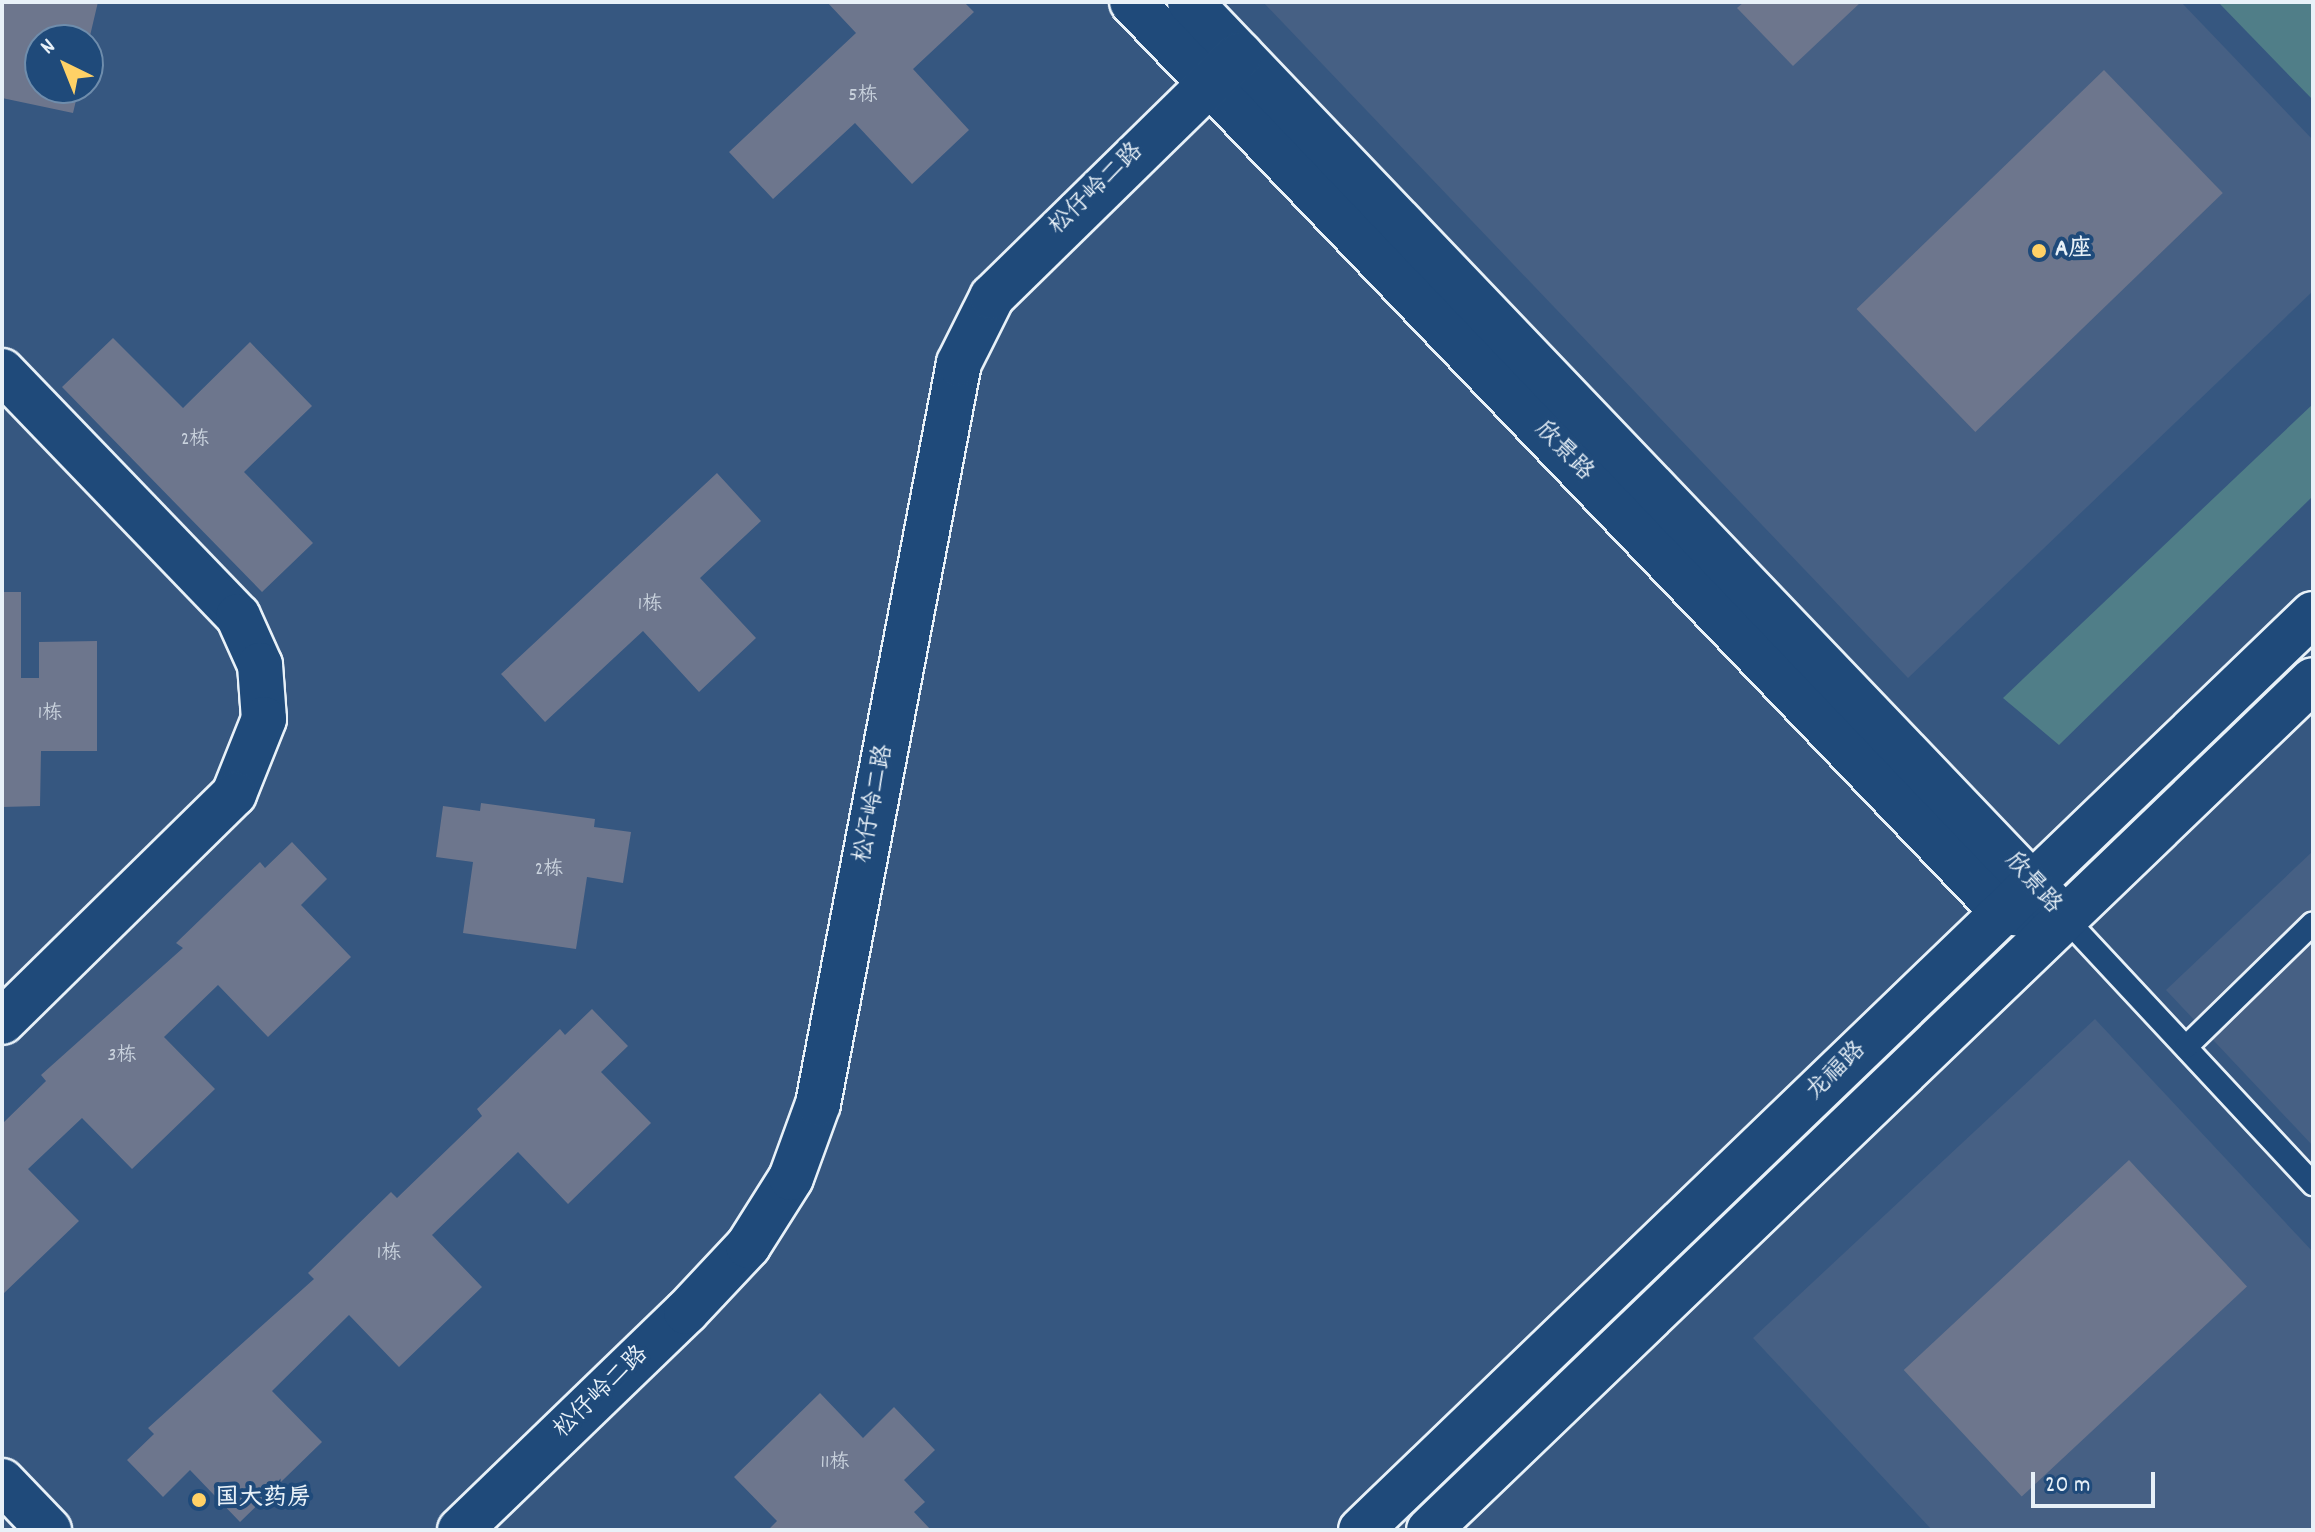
<!DOCTYPE html>
<meta charset="utf-8">
<style>
body{margin:0}
#map{position:relative;width:2315px;height:1532px;overflow:hidden;background:#365780;font-family:Dekko,"LXGW WenKai TC",sans-serif}
div>[style]{position:absolute}
.built>*{inset:0;background:#466084}
.green>*{inset:0;background:#507e88}
.building>*{inset:0;background:#6d768d;transform-origin:0 0}
.roads{filter:drop-shadow(2px 0 #e8f1f8) drop-shadow(-2px 0 #e8f1f8) drop-shadow(0 2px #e8f1f8) drop-shadow(0 -2px #e8f1f8)}
.service>*{height:22px;margin:-11px;padding:0 11px;transform-origin:11px;border-radius:11px;background:#1f4a7a}
.minor>*{height:44px;margin:-22px;padding:0 22px;transform-origin:22px;border-radius:22px;background:#1f4a7a}
.tertiary>*{height:44px;margin:-22px;padding:0 22px;transform-origin:22px;border-radius:22px;background:#1f4a7a}
.dots>*{width:22px;height:22px;translate:-50% -50%;box-sizing:border-box;border:4px solid #1f4a7a;border-radius:50%}
span{translate:-50% -50%;white-space:nowrap;text-align:center;line-height:1.15;-webkit-text-stroke:8px #1f4a7a;paint-order:stroke}
.number-label{font-size:20px;color:#c9d2dd}
.number-label span{-webkit-text-stroke-width:0}
.street-label{font-size:24px;color:#e8f1f8}
.poi-label{font-size:24px;color:#e8f1f8;font-weight:700}
.left{translate:0 -50%;text-align:left}
.frame{position:absolute;inset:0;border:4px solid #e8f1f8;pointer-events:none}
.north{position:absolute;left:24px;top:24px;width:80px;height:80px;box-sizing:border-box;background:#1f4a7a;border:2px solid #6f8dac;border-radius:50%;rotate:317deg;font-size:22px;font-weight:700;line-height:32px;text-align:center;color:#e8f1f8}
.north::after{content:'';display:block;margin:auto;width:28px;height:36px;background:#ffd166;clip-path:polygon(50% 0,100% 100%,50% 72%,0 100%)}
.scale{position:absolute;left:2031px;top:1472px;width:124px;height:36px;box-sizing:border-box;border:4px solid #e8f1f8;border-top:0;padding-left:10px;font-size:24px;line-height:28px;white-space:nowrap;color:#e8f1f8;-webkit-text-stroke:6px #1f4a7a;paint-order:stroke}
</style>
<div id="map">
<div class="built">
<div style="clip-path:polygon(1263px 2px,2181px 2px,2313px 140px,2313px 291px,1908px 678px)"></div>
<div style="clip-path:polygon(2313px 851px,2313px 1146px,2166px 990px)"></div>
<div style="clip-path:polygon(2095px 1019px,2313px 1252px,2313px 1530px,1932px 1530px,1753px 1338px)"></div>
</div>
<div class="green">
<div style="clip-path:polygon(2218px 2px,2313px 2px,2313px 100px)"></div>
<div style="clip-path:polygon(2313px 404px,2313px 496px,2059px 745px,2003px 698px)"></div>
</div>
<div class="building">
<div style="clip-path:polygon(2px 2px,98px 2px,89px 40px,40px 40px,40px 88px,79px 88px,73px 113px,2px 98px)"></div>
<div style="clip-path:polygon(827px 2px,964px 2px,974px 12px,913px 69px,969px 130px,912px 184px,855px 123px,773px 199px,729px 152px,856px 33px)"></div>
<div style="clip-path:polygon(1744px 2px,1861px 2px,1793px 66px,1737px 8px)"></div>
<div style="left:2104px;top:70px;width:171px;height:344px;rotate:46deg"></div>
<div style="clip-path:polygon(113px 338px,183px 408px,250px 342px,312px 406px,244px 472px,313px 543px,262px 592px,62px 387px)"></div>
<div style="clip-path:polygon(717px 473px,761px 521px,700px 578px,756px 638px,699px 692px,643px 631px,545px 722px,501px 674px)"></div>
<div style="clip-path:polygon(2px 592px,21px 592px,21px 678px,39px 678px,39px 642px,97px 641px,97px 751px,41px 751px,40px 806px,2px 807px)"></div>
<div style="clip-path:polygon(481px 803px,595px 819px,594px 827px,631px 832px,623px 883px,587px 877px,576px 949px,463px 933px,473px 862px,436px 857px,443px 806px,480px 811px)"></div>
<div style="clip-path:polygon(292px 842px,327px 879px,301px 905px,351px 957px,268px 1037px,218px 985px,164px 1037px,215px 1089px,132px 1169px,82px 1118px,28px 1169px,79px 1221px,2px 1295px,2px 1124px,46px 1081px,41px 1075px,183px 948px,176px 943px,260px 862px,265px 868px)"></div>
<div style="clip-path:polygon(592px 1009px,628px 1046px,601px 1072px,651px 1123px,568px 1204px,518px 1152px,432px 1235px,482px 1287px,399px 1367px,349px 1315px,272px 1391px,322px 1442px,240px 1522px,190px 1470px,163px 1497px,127px 1460px,154px 1434px,148px 1428px,314px 1279px,308px 1273px,391px 1192px,397px 1198px,482px 1116px,477px 1109px,560px 1029px,565px 1035px)"></div>
<div style="left:2129px;top:1160px;width:173px;height:308px;rotate:47deg"></div>
<div style="clip-path:polygon(820px 1393px,863px 1438px,894px 1407px,935px 1450px,904px 1480px,925px 1502px,914px 1512px,931px 1530px,768px 1530px,777px 1521px,734px 1477px)"></div>
</div>
<div class="roads">
<div class="service">
<div style="left:2065px;top:918px;width:364px;rotate:47deg"></div>
<div style="left:2186px;top:1047px;width:177px;rotate:-44.3deg"></div>
</div>
<div class="minor">
<div style="left:1132px;top:2px;width:1260px;rotate:46.25deg"></div>
<div style="left:2003px;top:912px;width:62px;rotate:5.5deg"></div>
<div style="left:1190px;top:2px;width:1257px;rotate:46.32deg"></div>
<div style="left:2px;top:371px;width:340px;rotate:46.1deg"></div>
<div style="left:238px;top:616px;width:54px;rotate:65.8deg"></div>
<div style="left:260px;top:665px;width:54px;rotate:85.8deg"></div>
<div style="left:264px;top:719px;width:81px;rotate:111.8deg"></div>
<div style="left:234px;top:794px;width:325px;rotate:135.5deg"></div>
<div style="left:460px;top:1530px;width:314px;rotate:-44deg"></div>
<div style="left:686px;top:1312px;width:91px;rotate:-46.8deg"></div>
<div style="left:748px;top:1246px;width:80px;rotate:-57.7deg"></div>
<div style="left:791px;top:1178px;width:79px;rotate:-70deg"></div>
<div style="left:818px;top:1104px;width:754px;rotate:-79.23deg"></div>
<div style="left:959px;top:363px;width:74px;rotate:-63.4deg"></div>
<div style="left:992px;top:297px;width:347px;rotate:-44.4deg"></div>
</div>
<div class="tertiary">
<div style="left:2px;top:1481px;width:68px;rotate:46.2deg"></div>
<div style="left:1361px;top:1530px;width:1321px;rotate:-43.9deg"></div>
<div style="left:1429px;top:1530px;width:1226px;rotate:-43.88deg"></div>
</div>
</div>
<div class="dots">
<div style="left:2039px;top:251px;background:#ffd166"></div>
<div style="left:199px;top:1500px;background:#ffd166"></div>
</div>
<div class="number-label">
<span style="left:863px;top:96px">5栋</span>
<span style="left:195px;top:440px">2栋</span>
<span style="left:650px;top:605px">1栋</span>
<span style="left:50px;top:714px">1栋</span>
<span style="left:549px;top:870px">2栋</span>
<span style="left:122px;top:1056px">3栋</span>
<span style="left:389px;top:1254px">1栋</span>
<span style="left:835px;top:1463px">11栋</span>
</div>
<div class="street-label">
<span style="left:1097px;top:190px;rotate:-44deg">松仔岭二路</span>
<span style="left:1563px;top:452px;rotate:46deg">欣景路</span>
<span style="left:875px;top:804px;rotate:-79deg">松仔岭二路</span>
<span style="left:2032px;top:884px;rotate:49deg">欣景路</span>
<span style="left:1837px;top:1072px;rotate:-44deg">龙福路</span>
<span style="left:602px;top:1393px;rotate:-44deg">松仔岭二路</span>
</div>
<div class="poi-label">
<span class="left" style="left:2055px;top:251px">A座</span>
<span class="left" style="left:215px;top:1500px">国大药房</span>
</div>
<div class="frame"></div>
<div class="north">N</div>
<div class="scale">20 m</div>
</div>
